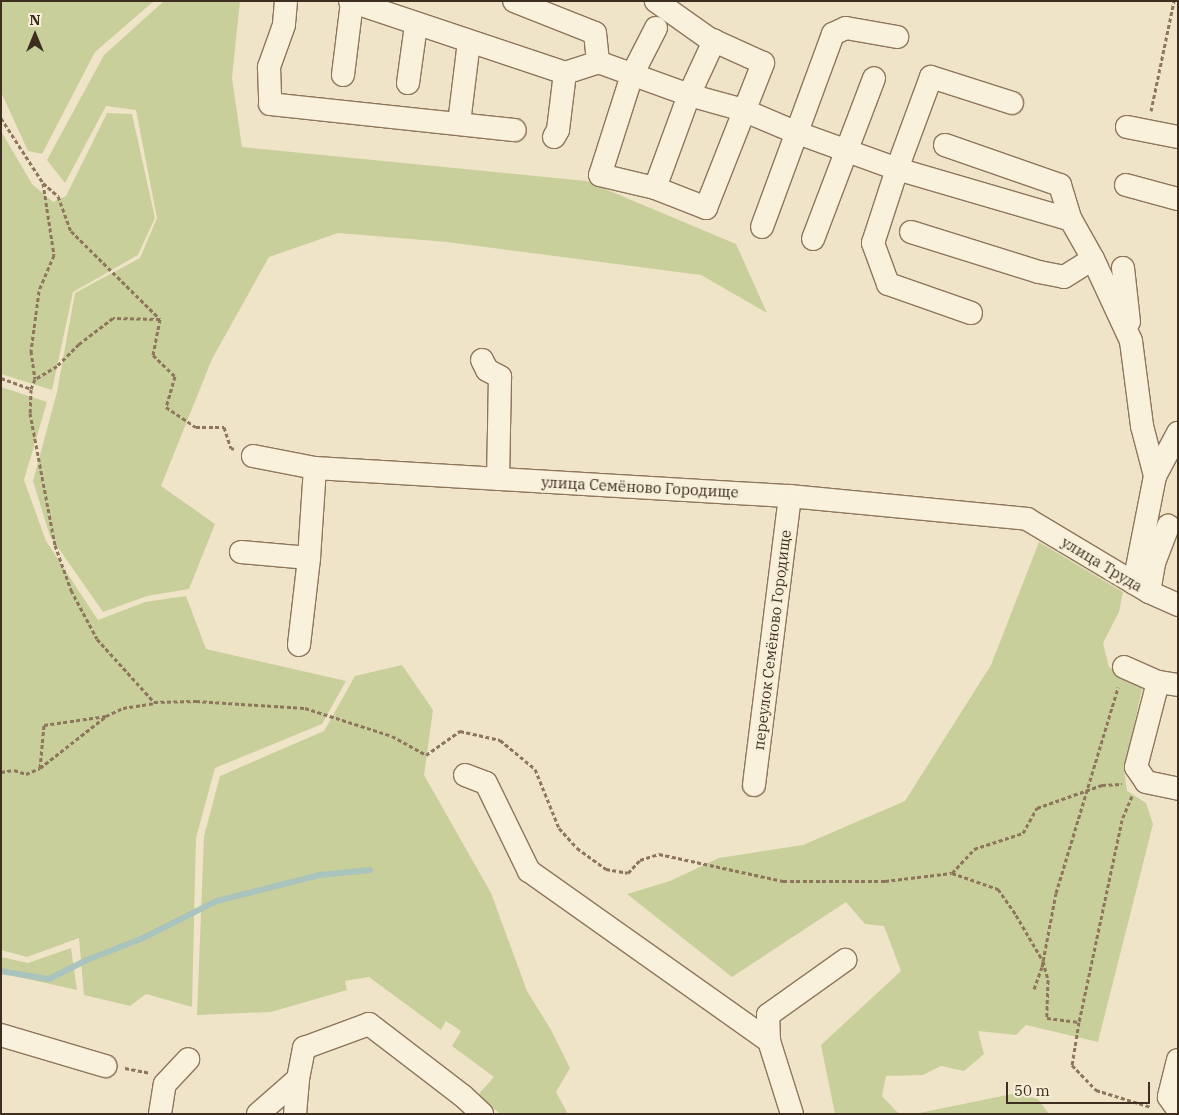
<!DOCTYPE html>
<meta charset="utf-8">
<style>
body{margin:0}
#map{position:relative;width:1179px;height:1115px;overflow:hidden;background:#f0e4c8;font-family:"IBM Plex Serif",serif}
div>[style]{position:absolute}
.green>*{inset:0;background:#c9cf9b}
.stream>*{height:5.5px;margin:-2.75px;padding:0 2.75px;transform-origin:2.75px;border-radius:2.75px;background:#a9c4bc}
.path>*{height:3px;margin-top:-1.5px;transform-origin:0;background:repeating-linear-gradient(90deg,#8d765c 0 4px,transparent 0 6.5px)}
.roads{filter:drop-shadow(1px 0 #8d765c) drop-shadow(-1px 0 #8d765c) drop-shadow(0 1px #8d765c) drop-shadow(0 -1px #8d765c)}
.minor>*{height:22px;margin:-11px;padding:0 11px;transform-origin:11px;border-radius:11px;background:#faf1dc}
span{translate:-50% -50%;white-space:nowrap;text-align:center;line-height:1.15;-webkit-text-stroke:5px #f7eed8;paint-order:stroke}
.street-label{font-size:15px;color:#3d2e20}
.frame{position:absolute;inset:0;border:2px solid #3d2e20;pointer-events:none}
.north{position:absolute;left:10px;top:10px;width:50px;height:50px;-webkit-text-stroke:4px #f7eed8;paint-order:stroke;rotate:0deg;font-size:14px;font-weight:700;line-height:20px;text-align:center;color:#3d2e20}
.north::after{content:'';display:block;margin:auto;width:18px;height:22px;background:#3d2e20;clip-path:polygon(50% 0,100% 100%,50% 72%,0 100%)}
.scale{position:absolute;left:1006px;top:1082px;width:144px;height:22px;box-sizing:border-box;border:2px solid #3d2e20;border-top:0;padding-left:6px;font-size:15px;line-height:18px;white-space:nowrap;color:#3d2e20;-webkit-text-stroke:4px #f7eed8;paint-order:stroke}
</style>
<div id="map">
<div class="green">
<div style="clip-path:polygon(1px 1px,154px 1px,95px 52px,42px 154px,28px 151px,1px 92px)"></div>
<div style="clip-path:polygon(164px 1px,240px 1px,232px 78px,242px 147px,586px 181px,736px 244px,767px 313px,701px 275px,447px 242px,338px 233px,269px 257px,212px 359px,161px 486px,215px 524px,189px 589px,147px 596px,103px 612px,50px 536px,33px 481px,57px 392px,75px 293px,140px 258px,157px 218px,136px 110px,106px 106px,65px 183px,47px 160px,104px 55px)"></div>
<div style="clip-path:polygon(107px 113px,132px 114px,155px 218px,138px 255px,73px 292px,52px 390px,1px 374px,1px 131px,32px 184px,53px 202px,66px 196px)"></div>
<div style="clip-path:polygon(1px 387px,47px 402px,24px 480px,46px 541px,98px 620px,145px 602px,186px 596px,206px 649px,346px 681px,322px 724px,215px 768px,196px 838px,192px 1007px,146px 994px,130px 1006px,84px 995px,79px 938px,27px 957px,1px 950px)"></div>
<div style="clip-path:polygon(1039px 542px,1123px 592px,1119px 612px,1103px 643px,1109px 667px,1143px 685px,1124px 770px,1127px 791px,1146px 803px,1153px 824px,1098px 1042px,1026px 1025px,1016px 1035px,978px 1031px,984px 1054px,964px 1071px,941px 1066px,923px 1075px,886px 1076px,882px 1096px,899px 1114px,835px 1114px,821px 1045px,901px 971px,884px 926px,865px 924px,846px 902px,732px 977px,627px 894px,670px 881px,719px 858px,803px 845px,905px 801px,991px 665px)"></div>
<div style="clip-path:polygon(402px 665px,433px 710px,424px 775px,491px 893px,527px 991px,551px 1030px,570px 1068px,556px 1092px,568px 1114px,501px 1114px,477px 1096px,494px 1077px,452px 1046px,461px 1031px,446px 1021px,441px 1030px,369px 977px,345px 981px,347px 990px,271px 1012px,197px 1015px,204px 836px,220px 776px,324px 731px,355px 676px)"></div>
<div style="clip-path:polygon(71px 948px,77px 990px,1px 973px,1px 957px,28px 963px)"></div>
<div style="clip-path:polygon(1017px 1093px,1038px 1099px,1049px 1114px,914px 1114px)"></div>
</div>
<div class="stream">
<div style="left:1px;top:971px;width:49px;rotate:9.5deg"></div>
<div style="left:49px;top:979px;width:42px;rotate:-26.6deg"></div>
<div style="left:87px;top:960px;width:58px;rotate:-21.3deg"></div>
<div style="left:141px;top:939px;width:85px;rotate:-26.6deg"></div>
<div style="left:217px;top:901px;width:106px;rotate:-14.2deg"></div>
<div style="left:320px;top:875px;width:50px;rotate:-5.7deg"></div>
</div>
<div class="path">
<div style="left:1151px;top:111px;width:112px;rotate:-78.2deg"></div>
<div style="left:1px;top:118px;width:77px;rotate:57.1deg"></div>
<div style="left:43px;top:183px;width:20px;rotate:41deg"></div>
<div style="left:58px;top:196px;width:37px;rotate:70deg"></div>
<div style="left:71px;top:231px;width:125px;rotate:44.7deg"></div>
<div style="left:160px;top:319px;width:47px;rotate:-178.8deg"></div>
<div style="left:113px;top:318px;width:43px;rotate:142.6deg"></div>
<div style="left:79px;top:344px;width:31px;rotate:135deg"></div>
<div style="left:57px;top:366px;width:26px;rotate:149deg"></div>
<div style="left:43px;top:183px;width:73px;rotate:81.3deg"></div>
<div style="left:54px;top:255px;width:39px;rotate:113deg"></div>
<div style="left:39px;top:291px;width:61px;rotate:97.6deg"></div>
<div style="left:31px;top:351px;width:28px;rotate:82deg"></div>
<div style="left:35px;top:379px;width:11px;rotate:112deg"></div>
<div style="left:31px;top:389px;width:24px;rotate:92deg"></div>
<div style="left:30px;top:413px;width:134px;rotate:79.3deg"></div>
<div style="left:55px;top:545px;width:48px;rotate:70.4deg"></div>
<div style="left:71px;top:590px;width:55px;rotate:62deg"></div>
<div style="left:97px;top:639px;width:85px;rotate:47.9deg"></div>
<div style="left:154px;top:702px;width:42px;rotate:-1.4deg"></div>
<div style="left:196px;top:701px;width:109px;rotate:3.7deg"></div>
<div style="left:305px;top:708px;width:91px;rotate:17.8deg"></div>
<div style="left:392px;top:736px;width:39px;rotate:29deg"></div>
<div style="left:426px;top:755px;width:42px;rotate:-35.2deg"></div>
<div style="left:460px;top:731px;width:41px;rotate:12.7deg"></div>
<div style="left:500px;top:740px;width:45px;rotate:39.6deg"></div>
<div style="left:535px;top:769px;width:64px;rotate:67.9deg"></div>
<div style="left:559px;top:828px;width:27px;rotate:48deg"></div>
<div style="left:577px;top:848px;width:36px;rotate:36deg"></div>
<div style="left:606px;top:869px;width:22px;rotate:10deg"></div>
<div style="left:628px;top:873px;width:18px;rotate:-47deg"></div>
<div style="left:640px;top:860px;width:20px;rotate:-18deg"></div>
<div style="left:659px;top:854px;width:127px;rotate:12.3deg"></div>
<div style="left:783px;top:881px;width:102px"></div>
<div style="left:885px;top:881px;width:67px;rotate:-6.8deg"></div>
<div style="left:952px;top:873px;width:49px;rotate:19.2deg"></div>
<div style="left:998px;top:889px;width:32px;rotate:55deg"></div>
<div style="left:1016px;top:915px;width:53px;rotate:59.6deg"></div>
<div style="left:1043px;top:961px;width:20px;rotate:75deg"></div>
<div style="left:1048px;top:980px;width:38px;rotate:92deg"></div>
<div style="left:1047px;top:1018px;width:32px;rotate:7deg"></div>
<div style="left:160px;top:319px;width:37px;rotate:101deg"></div>
<div style="left:153px;top:355px;width:30px;rotate:44deg"></div>
<div style="left:175px;top:376px;width:32px;rotate:106deg"></div>
<div style="left:166px;top:407px;width:36px;rotate:34deg"></div>
<div style="left:196px;top:427px;width:28px"></div>
<div style="left:224px;top:427px;width:22px;rotate:72deg"></div>
<div style="left:231px;top:448px;width:3px;rotate:18deg"></div>
<div style="left:1px;top:378px;width:32px;rotate:20deg"></div>
<div style="left:40px;top:768px;width:43px;rotate:-84.7deg"></div>
<div style="left:44px;top:725px;width:63px;rotate:-8.3deg"></div>
<div style="left:106px;top:716px;width:19px;rotate:-25deg"></div>
<div style="left:123px;top:708px;width:31px;rotate:-9deg"></div>
<div style="left:1px;top:772px;width:13px;rotate:-9deg"></div>
<div style="left:14px;top:770px;width:13px;rotate:18deg"></div>
<div style="left:26px;top:774px;width:15px;rotate:-23deg"></div>
<div style="left:40px;top:768px;width:83px;rotate:-38.1deg"></div>
<div style="left:1132px;top:796px;width:26px;rotate:113deg"></div>
<div style="left:1122px;top:820px;width:207px;rotate:102deg"></div>
<div style="left:1079px;top:1022px;width:44px;rotate:99.2deg"></div>
<div style="left:1072px;top:1065px;width:35px;rotate:46deg"></div>
<div style="left:1096px;top:1090px;width:58px;rotate:17.2deg"></div>
<div style="left:952px;top:873px;width:33px;rotate:-47deg"></div>
<div style="left:974px;top:849px;width:52px;rotate:-18.1deg"></div>
<div style="left:1023px;top:833px;width:29px;rotate:-61deg"></div>
<div style="left:1037px;top:808px;width:69px;rotate:-19.5deg"></div>
<div style="left:1102px;top:785px;width:20px;rotate:-3deg"></div>
<div style="left:1034px;top:989px;width:23px;rotate:-70deg"></div>
<div style="left:1042px;top:967px;width:75px;rotate:-79.3deg"></div>
<div style="left:1056px;top:893px;width:215px;rotate:-73.2deg"></div>
<div style="left:125px;top:1068px;width:25px;rotate:11deg"></div>
</div>
<div class="roads">
<div class="minor">
<div style="left:286px;top:1px;width:24px;rotate:95deg"></div>
<div style="left:284px;top:25px;width:45px;rotate:109.7deg"></div>
<div style="left:269px;top:67px;width:37px;rotate:88deg"></div>
<div style="left:270px;top:104px;width:246px;rotate:6.1deg"></div>
<div style="left:350px;top:1px;width:227px;rotate:18.5deg"></div>
<div style="left:565px;top:73px;width:35px;rotate:-18deg"></div>
<div style="left:514px;top:1px;width:87px;rotate:21.6deg"></div>
<div style="left:595px;top:33px;width:29px;rotate:84deg"></div>
<div style="left:598px;top:62px;width:97px;rotate:19.9deg"></div>
<div style="left:689px;top:95px;width:56px;rotate:15.5deg"></div>
<div style="left:743px;top:110px;width:56px;rotate:22.9deg"></div>
<div style="left:795px;top:132px;width:109px;rotate:19.9deg"></div>
<div style="left:897px;top:169px;width:181px;rotate:16.3deg"></div>
<div style="left:1071px;top:220px;width:45px;rotate:60.6deg"></div>
<div style="left:1093px;top:259px;width:90px;rotate:65.1deg"></div>
<div style="left:1131px;top:341px;width:86px;rotate:82.6deg"></div>
<div style="left:1142px;top:426px;width:52px;rotate:75.4deg"></div>
<div style="left:656px;top:28px;width:53px;rotate:117.1deg"></div>
<div style="left:632px;top:75px;width:105px;rotate:107.7deg"></div>
<div style="left:600px;top:175px;width:57px;rotate:13.3deg"></div>
<div style="left:655px;top:188px;width:99px;rotate:-69.9deg"></div>
<div style="left:689px;top:95px;width:60px;rotate:-65.2deg"></div>
<div style="left:343px;top:75px;width:74px;rotate:-83deg"></div>
<div style="left:408px;top:83px;width:59px;rotate:-82.1deg"></div>
<div style="left:459px;top:123px;width:82px;rotate:-83deg"></div>
<div style="left:1127px;top:127px;width:52px;rotate:11.1deg"></div>
<div style="left:554px;top:137px;width:8px;rotate:-60deg"></div>
<div style="left:558px;top:130px;width:57px;rotate:-83deg"></div>
<div style="left:945px;top:145px;width:122px;rotate:19.2deg"></div>
<div style="left:1060px;top:185px;width:37px;rotate:73deg"></div>
<div style="left:1126px;top:185px;width:54px;rotate:15.1deg"></div>
<div style="left:655px;top:188px;width:55px;rotate:21.4deg"></div>
<div style="left:706px;top:208px;width:156px;rotate:-68.5deg"></div>
<div style="left:763px;top:63px;width:60px;rotate:-155.6deg"></div>
<div style="left:708px;top:38px;width:64px;rotate:-144.6deg"></div>
<div style="left:762px;top:227px;width:206px;rotate:-69.8deg"></div>
<div style="left:833px;top:34px;width:14px;rotate:-25deg"></div>
<div style="left:846px;top:28px;width:52px;rotate:10deg"></div>
<div style="left:911px;top:232px;width:134px;rotate:17.4deg"></div>
<div style="left:1039px;top:272px;width:25px;rotate:11deg"></div>
<div style="left:1064px;top:277px;width:34px;rotate:-32deg"></div>
<div style="left:813px;top:239px;width:172px;rotate:-69.2deg"></div>
<div style="left:1123px;top:268px;width:54px;rotate:83.7deg"></div>
<div style="left:971px;top:313px;width:88px;rotate:-160.7deg"></div>
<div style="left:888px;top:284px;width:44px;rotate:-110.1deg"></div>
<div style="left:873px;top:243px;width:78px;rotate:-72deg"></div>
<div style="left:897px;top:169px;width:98px;rotate:-69.7deg"></div>
<div style="left:931px;top:77px;width:85px;rotate:17.8deg"></div>
<div style="left:482px;top:360px;width:11px;rotate:63deg"></div>
<div style="left:487px;top:370px;width:15px;rotate:28deg"></div>
<div style="left:500px;top:377px;width:102px;rotate:91.1deg"></div>
<div style="left:253px;top:456px;width:63px;rotate:11deg"></div>
<div style="left:315px;top:468px;width:476px;rotate:3.4deg"></div>
<div style="left:790px;top:496px;width:238px;rotate:5.5deg"></div>
<div style="left:1027px;top:519px;width:142px;rotate:30.9deg"></div>
<div style="left:1149px;top:592px;width:32px;rotate:24deg"></div>
<div style="left:241px;top:552px;width:68px;rotate:5deg"></div>
<div style="left:1134px;top:583px;width:109px;rotate:-78.9deg"></div>
<div style="left:1155px;top:476px;width:49px;rotate:-61.9deg"></div>
<div style="left:1149px;top:592px;width:29px;rotate:-80deg"></div>
<div style="left:1154px;top:563px;width:40px;rotate:-69deg"></div>
<div style="left:299px;top:645px;width:88px;rotate:-83.4deg"></div>
<div style="left:309px;top:558px;width:90px;rotate:-86.2deg"></div>
<div style="left:1124px;top:667px;width:37px;rotate:24deg"></div>
<div style="left:1178px;top:685px;width:20px;rotate:-171deg"></div>
<div style="left:1158px;top:682px;width:88px;rotate:104.5deg"></div>
<div style="left:1136px;top:767px;width:18px;rotate:56deg"></div>
<div style="left:1146px;top:782px;width:33px;rotate:12deg"></div>
<div style="left:465px;top:775px;width:22px;rotate:21deg"></div>
<div style="left:486px;top:783px;width:98px;rotate:64deg"></div>
<div style="left:529px;top:871px;width:294px;rotate:35.3deg"></div>
<div style="left:754px;top:785px;width:291px;rotate:-82.9deg"></div>
<div style="left:1px;top:1035px;width:109px;rotate:16.6deg"></div>
<div style="left:1178px;top:1060px;width:38px;rotate:104deg"></div>
<div style="left:1169px;top:1097px;width:16px;rotate:55deg"></div>
<div style="left:160px;top:1114px;width:30px;rotate:-81deg"></div>
<div style="left:165px;top:1084px;width:34px;rotate:-47deg"></div>
<div style="left:258px;top:1114px;width:53px;rotate:-41.2deg"></div>
<div style="left:295px;top:1114px;width:35px;rotate:-85deg"></div>
<div style="left:298px;top:1079px;width:32px;rotate:-79deg"></div>
<div style="left:304px;top:1048px;width:69px;rotate:-20.3deg"></div>
<div style="left:369px;top:1024px;width:118px;rotate:37.5deg"></div>
<div style="left:463px;top:1096px;width:26px;rotate:43deg"></div>
<div style="left:792px;top:1114px;width:77px;rotate:-107.5deg"></div>
<div style="left:769px;top:1041px;width:26px;rotate:-92deg"></div>
<div style="left:768px;top:1015px;width:95px;rotate:-35.5deg"></div>
</div>
</div>
<div class="street-label">
<span style="left:640px;top:487px;rotate:3deg">улица Семёново Городище</span>
<span style="left:1102px;top:564px;rotate:31deg">улица Труда</span>
<span style="left:772px;top:640px;rotate:-83deg">переулок Семёново Городище</span>
</div>
<div class="frame"></div>
<div class="north">N</div>
<div class="scale">50 m</div>
</div>
